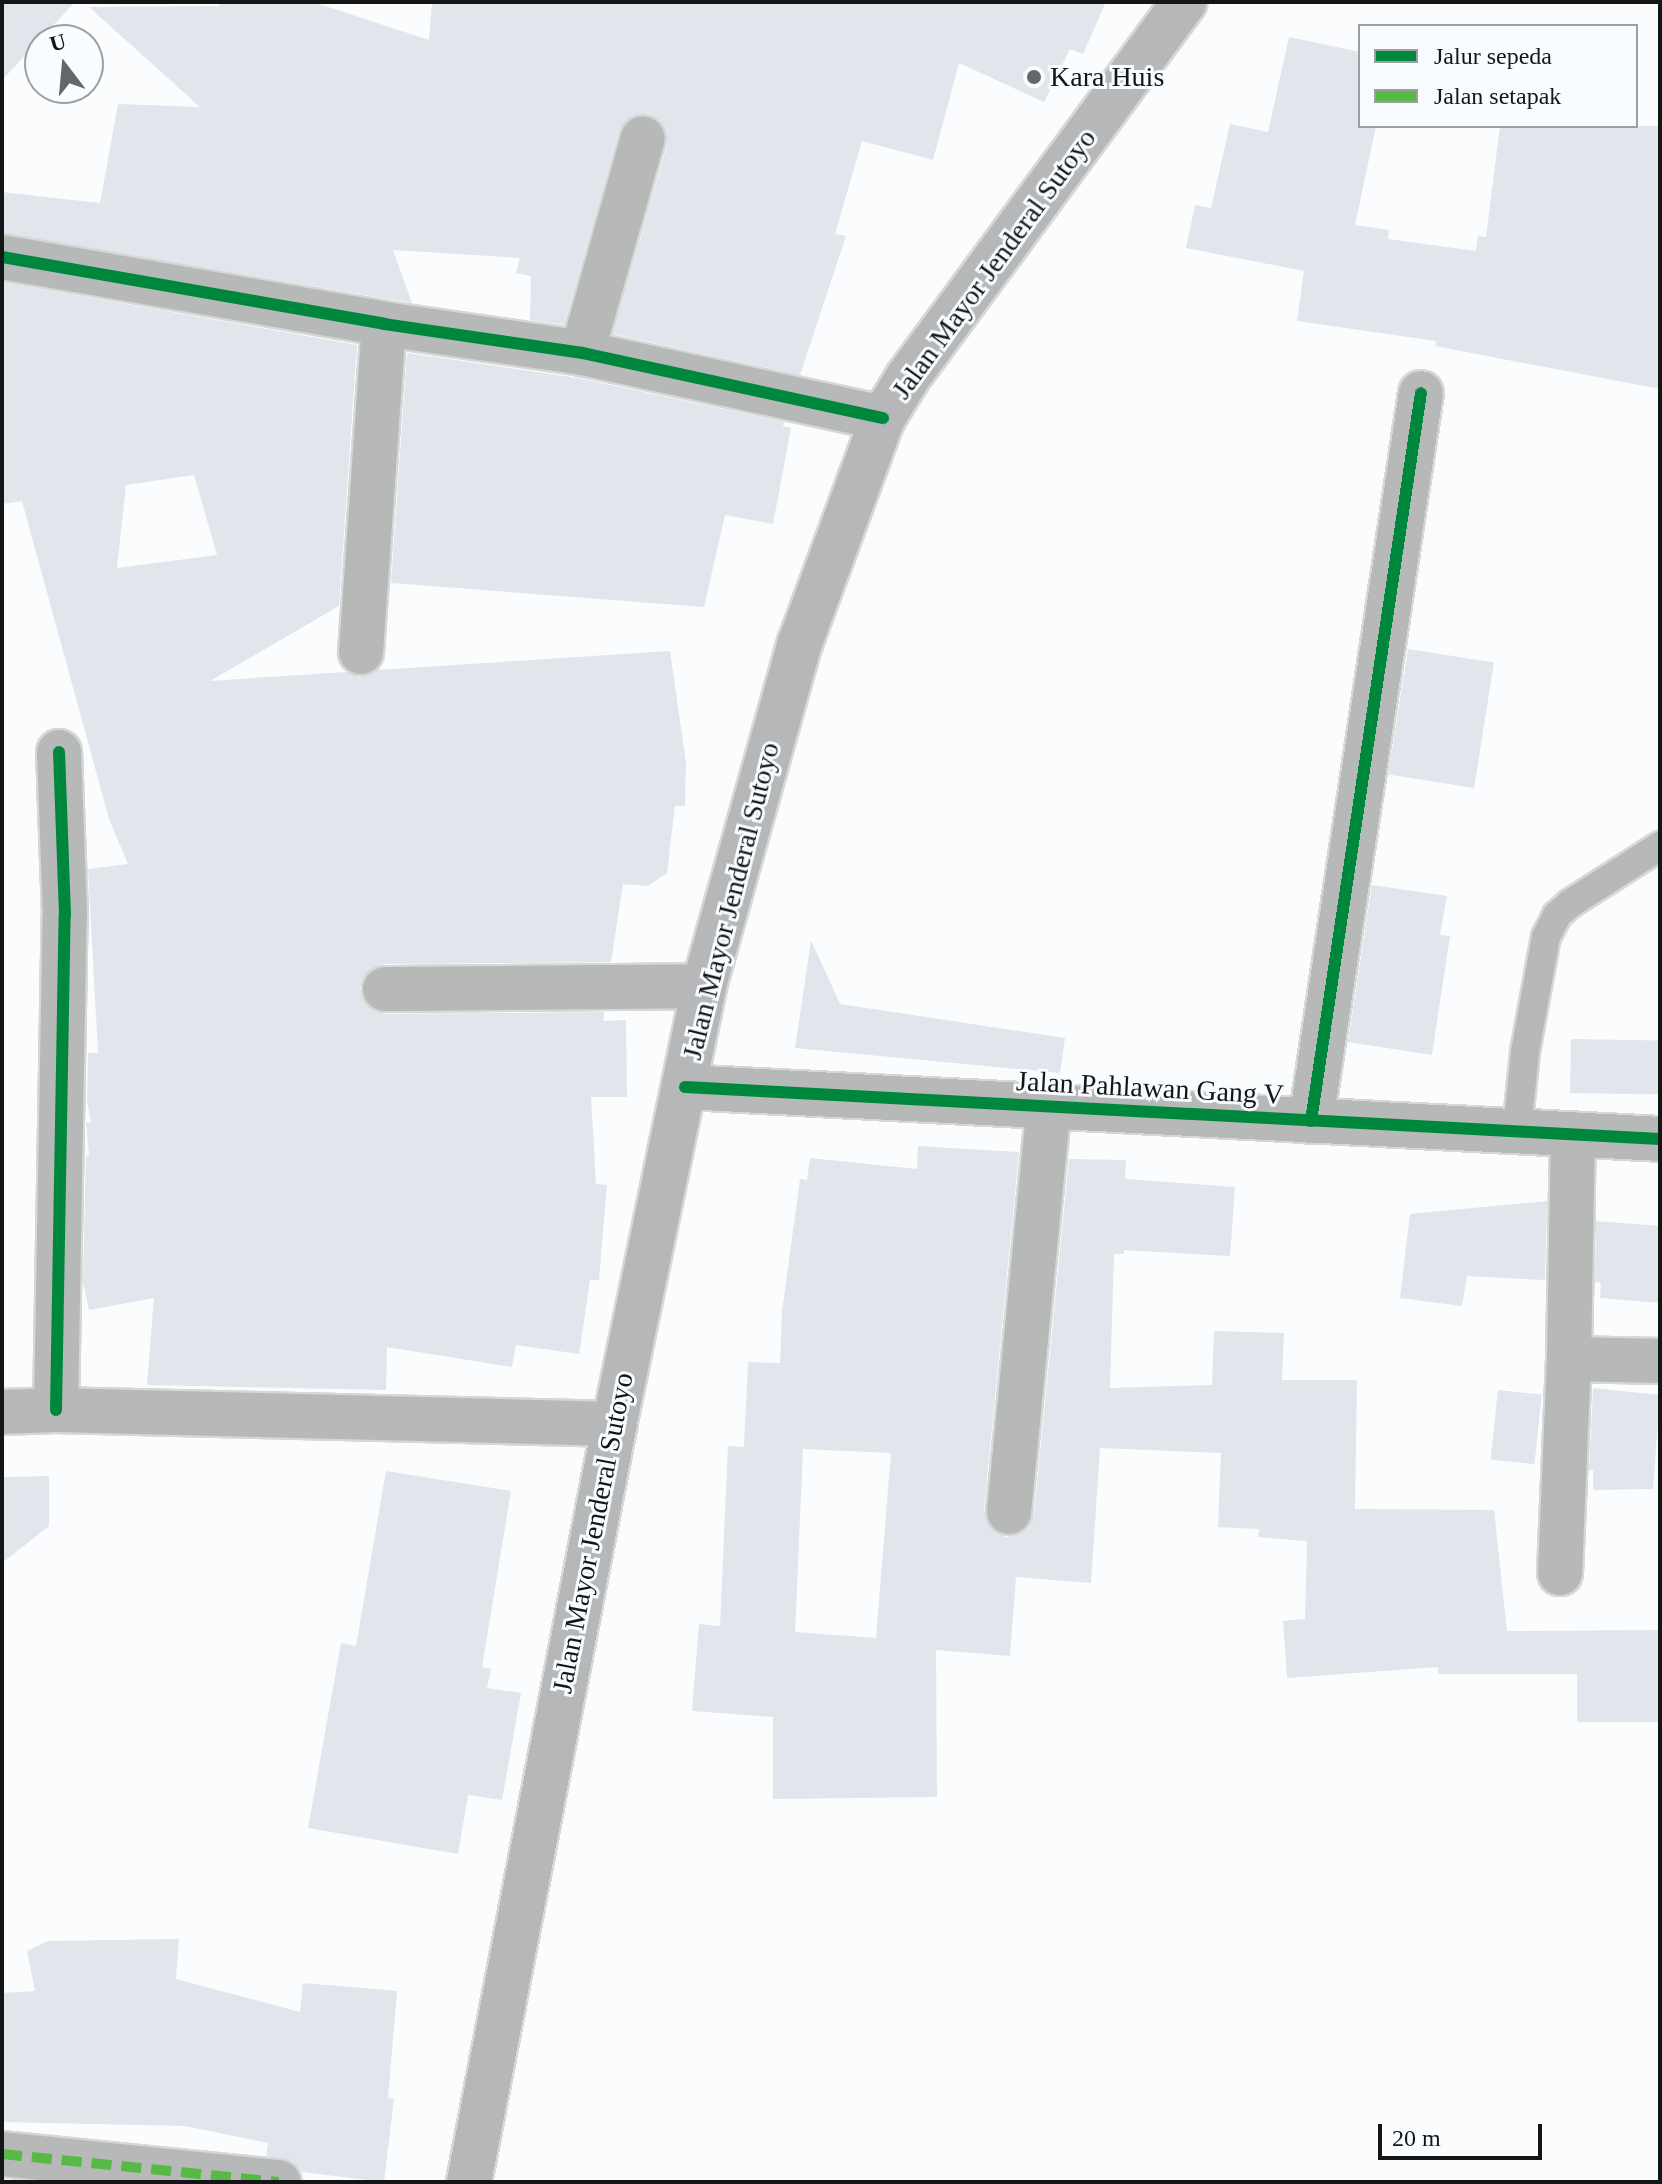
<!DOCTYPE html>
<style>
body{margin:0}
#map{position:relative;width:1662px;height:2184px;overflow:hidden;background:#fafcfd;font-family:"Times New Roman",serif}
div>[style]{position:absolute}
.building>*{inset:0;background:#e1e6ec;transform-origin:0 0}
.roads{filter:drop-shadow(2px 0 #d6d7d7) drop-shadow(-2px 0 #d6d7d7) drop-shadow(0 2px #d6d7d7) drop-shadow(0 -2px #d6d7d7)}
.lane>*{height:28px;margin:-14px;padding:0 14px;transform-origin:14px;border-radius:14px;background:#b7b8b8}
.street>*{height:44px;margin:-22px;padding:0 22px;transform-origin:22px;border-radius:22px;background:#b7b8b8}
.secondary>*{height:44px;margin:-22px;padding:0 22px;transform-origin:22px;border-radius:22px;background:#b6b7b8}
.quiet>*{height:10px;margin-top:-5px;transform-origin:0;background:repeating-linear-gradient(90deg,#58b947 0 20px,transparent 0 30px)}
.cycleway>*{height:12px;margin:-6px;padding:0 6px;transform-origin:6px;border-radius:6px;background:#00873e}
.dots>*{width:22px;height:22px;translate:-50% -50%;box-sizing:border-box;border:4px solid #f9fcfe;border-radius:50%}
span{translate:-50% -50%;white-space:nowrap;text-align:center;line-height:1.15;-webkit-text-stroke:6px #f9fcfe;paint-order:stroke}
.poi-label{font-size:28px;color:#131517}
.left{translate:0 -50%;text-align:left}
.street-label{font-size:28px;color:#131517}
.frame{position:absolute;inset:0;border:4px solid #131517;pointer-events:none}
.legend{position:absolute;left:1358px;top:24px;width:280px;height:104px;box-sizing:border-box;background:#f9fcfe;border:2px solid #9da0a2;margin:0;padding:10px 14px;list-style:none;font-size:24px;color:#131517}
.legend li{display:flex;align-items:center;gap:16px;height:40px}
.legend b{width:40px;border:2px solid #9da0a2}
.north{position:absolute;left:24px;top:24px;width:80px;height:80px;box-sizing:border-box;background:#f9fcfe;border:2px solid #9da0a2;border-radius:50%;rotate:344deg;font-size:22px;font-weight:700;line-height:32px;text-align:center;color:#131517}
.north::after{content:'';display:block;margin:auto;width:28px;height:36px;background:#646668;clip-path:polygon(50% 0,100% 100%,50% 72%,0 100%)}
.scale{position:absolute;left:1378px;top:2124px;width:164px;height:36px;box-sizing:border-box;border:4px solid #131517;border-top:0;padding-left:10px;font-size:24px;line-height:28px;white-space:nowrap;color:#131517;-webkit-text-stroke:6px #f9fcfe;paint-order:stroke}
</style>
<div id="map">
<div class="building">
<div style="clip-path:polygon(2px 2px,75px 2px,2px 80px)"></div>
<div style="clip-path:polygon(218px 2px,316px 3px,429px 40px,432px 2px,1106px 2px,1083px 54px,1070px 49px,1044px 102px,959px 63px,933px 160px,862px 141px,835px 234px,846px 236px,800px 375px,613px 334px,667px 145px,667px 133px,661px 121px,649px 114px,638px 114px,626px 120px,619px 131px,564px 325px,530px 320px,531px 276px,516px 273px,520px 258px,393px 250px,412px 303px,2px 233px,2px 192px,100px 203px,118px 104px,200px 107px,89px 7px,219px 6px)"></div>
<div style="clip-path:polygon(1289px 37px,1360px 52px,1360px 126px,1376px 126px,1355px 225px,1389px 230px,1388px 239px,1476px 251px,1478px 236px,1486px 237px,1500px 126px,1660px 126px,1660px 389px,1435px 346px,1436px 341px,1297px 321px,1304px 271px,1186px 248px,1195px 205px,1211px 208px,1230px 124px,1268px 132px)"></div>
<div style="clip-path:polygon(evenodd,2px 282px,357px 345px,339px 606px,210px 681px,346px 672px,360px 677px,377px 670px,670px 651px,686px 763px,685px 806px,675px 806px,667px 873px,648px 886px,623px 884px,611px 962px,385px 964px,372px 968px,364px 976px,360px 988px,364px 1002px,373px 1011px,385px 1014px,604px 1012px,603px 1021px,626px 1020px,627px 1097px,591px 1097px,596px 1184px,607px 1185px,599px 1280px,590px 1280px,579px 1354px,516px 1345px,512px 1367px,387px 1347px,386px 1390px,147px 1385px,154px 1298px,89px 1310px,83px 1282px,86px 1156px,89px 1155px,86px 1123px,91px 1122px,87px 1101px,88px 1053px,98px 1053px,88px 869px,128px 864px,109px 819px,22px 501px,2px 504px,2px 282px,194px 475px,217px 555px,117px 568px,126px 485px,194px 475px)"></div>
<div style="clip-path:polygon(407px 353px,578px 378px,784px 422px,783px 426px,791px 428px,773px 524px,725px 515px,704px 607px,391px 583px)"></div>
<div style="left:1408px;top:649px;width:87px;height:127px;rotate:9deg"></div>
<div style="clip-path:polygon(1372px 885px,1447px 896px,1440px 935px,1450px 936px,1432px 1055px,1348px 1042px)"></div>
<div style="clip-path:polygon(811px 940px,840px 1004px,1065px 1038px,1060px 1073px,795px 1048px)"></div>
<div style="left:1571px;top:1039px;width:89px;height:54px;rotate:1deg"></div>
<div style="clip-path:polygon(evenodd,918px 1146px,1019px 1152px,984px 1510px,986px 1522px,994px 1532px,1006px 1537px,1019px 1535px,1029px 1527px,1034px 1514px,1069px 1159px,1126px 1160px,1125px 1179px,1235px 1187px,1230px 1256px,1124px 1250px,1124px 1254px,1114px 1254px,1110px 1388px,1212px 1385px,1214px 1331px,1284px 1333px,1282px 1380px,1357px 1380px,1355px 1509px,1494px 1510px,1507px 1631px,1660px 1630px,1660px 1722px,1577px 1722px,1577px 1674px,1438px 1674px,1438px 1667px,1287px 1678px,1283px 1621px,1305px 1619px,1307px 1541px,1258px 1537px,1259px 1529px,1218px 1527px,1221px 1453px,1100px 1448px,1091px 1583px,1016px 1577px,1010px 1656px,936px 1650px,937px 1797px,773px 1799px,773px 1717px,692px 1711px,699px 1624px,720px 1626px,728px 1446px,744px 1447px,748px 1362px,780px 1363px,782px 1312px,800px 1179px,807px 1180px,810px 1158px,917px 1169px,918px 1146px,803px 1449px,891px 1453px,876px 1638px,795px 1632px,803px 1449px)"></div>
<div style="clip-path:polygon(1547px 1201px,1545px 1280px,1467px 1276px,1462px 1306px,1400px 1298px,1410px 1214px)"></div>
<div style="clip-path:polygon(1596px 1221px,1660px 1226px,1660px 1303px,1600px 1298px,1601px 1283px,1595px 1282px)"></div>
<div style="clip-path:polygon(1593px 1388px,1660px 1395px,1653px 1489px,1593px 1490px,1593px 1470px,1589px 1470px)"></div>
<div style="left:1498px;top:1390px;width:44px;height:70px;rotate:6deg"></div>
<div style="clip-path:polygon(386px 1471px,511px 1491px,482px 1667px,491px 1669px,487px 1688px,521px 1693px,502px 1800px,468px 1795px,458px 1854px,308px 1828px,341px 1643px,356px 1646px)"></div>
<div style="clip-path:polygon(49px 1476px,49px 1526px,2px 1563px,2px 1477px)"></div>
<div style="clip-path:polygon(179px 1939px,176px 1979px,300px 2012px,303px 1983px,397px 1991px,388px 2098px,394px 2099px,384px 2182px,302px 2172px,293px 2161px,266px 2156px,268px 2143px,185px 2126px,2px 2122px,2px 1993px,35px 1991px,27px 1951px,48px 1941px)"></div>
</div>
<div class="roads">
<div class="lane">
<div style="left:1517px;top:1130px;width:78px;rotate:-84.1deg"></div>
<div style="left:1525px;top:1052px;width:117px;rotate:-79.7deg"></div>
<div style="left:1546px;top:937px;width:25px;rotate:-63deg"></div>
<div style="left:1557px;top:915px;width:18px;rotate:-41deg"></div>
<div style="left:1571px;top:903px;width:106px;rotate:-32.6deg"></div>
</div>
<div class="street">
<div style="left:2px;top:257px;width:388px;rotate:9.9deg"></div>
<div style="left:384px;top:324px;width:200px;rotate:8.3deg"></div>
<div style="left:582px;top:353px;width:308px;rotate:12.2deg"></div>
<div style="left:582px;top:353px;width:223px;rotate:-74.2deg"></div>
<div style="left:361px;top:652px;width:329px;rotate:-86deg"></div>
<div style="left:385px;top:989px;width:319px;rotate:-0.5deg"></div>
<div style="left:685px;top:1087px;width:976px;rotate:3.05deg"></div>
<div style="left:1311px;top:1121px;width:736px;rotate:-81.41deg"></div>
<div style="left:1569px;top:1359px;width:91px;rotate:1.3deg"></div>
<div style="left:56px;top:1410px;width:495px;rotate:-89deg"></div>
<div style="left:65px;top:915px;width:163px;rotate:-92.1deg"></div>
<div style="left:2px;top:1412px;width:54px;rotate:-2.1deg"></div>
<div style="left:56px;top:1410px;width:559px;rotate:1.43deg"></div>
<div style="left:1009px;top:1512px;width:407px;rotate:-84.4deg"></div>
<div style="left:1560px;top:1573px;width:214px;rotate:-87.6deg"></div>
<div style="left:1569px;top:1359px;width:224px;rotate:-89deg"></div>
<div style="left:2px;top:2154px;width:278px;rotate:5.8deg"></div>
</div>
<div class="secondary">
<div style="left:469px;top:2182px;width:785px;rotate:-79.13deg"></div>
<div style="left:617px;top:1411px;width:434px;rotate:-78.4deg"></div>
<div style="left:704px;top:986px;width:356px;rotate:-74.4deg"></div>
<div style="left:800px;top:643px;width:240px;rotate:-69.8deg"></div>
<div style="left:883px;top:418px;width:48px;rotate:-58.6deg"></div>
<div style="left:908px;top:377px;width:466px;rotate:-53.6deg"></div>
</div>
</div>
<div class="quiet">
<div style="left:2px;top:2154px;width:278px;rotate:5.8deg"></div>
</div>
<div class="cycleway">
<div style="left:2px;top:257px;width:388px;rotate:9.9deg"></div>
<div style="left:384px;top:324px;width:200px;rotate:8.3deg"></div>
<div style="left:582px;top:353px;width:308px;rotate:12.2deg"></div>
<div style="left:685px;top:1087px;width:976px;rotate:3.05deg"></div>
<div style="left:1311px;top:1121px;width:736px;rotate:-81.41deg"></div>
<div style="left:56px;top:1410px;width:495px;rotate:-89deg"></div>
<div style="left:65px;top:915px;width:163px;rotate:-92.1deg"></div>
</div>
<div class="dots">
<div style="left:1034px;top:77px;background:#646668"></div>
</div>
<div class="poi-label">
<span class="left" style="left:1050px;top:77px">Kara Huis</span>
</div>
<div class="street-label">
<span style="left:994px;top:264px;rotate:-54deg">Jalan Mayor Jenderal Sutoyo</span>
<span style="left:731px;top:901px;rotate:-76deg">Jalan Mayor Jenderal Sutoyo</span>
<span style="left:1150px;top:1088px;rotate:3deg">Jalan Pahlawan Gang V</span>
<span style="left:593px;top:1533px;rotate:-79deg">Jalan Mayor Jenderal Sutoyo</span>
</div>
<div class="frame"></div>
<ul class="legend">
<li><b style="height:10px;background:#00873e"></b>Jalur sepeda</li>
<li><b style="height:10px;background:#58b947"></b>Jalan setapak</li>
</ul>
<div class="north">U</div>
<div class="scale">20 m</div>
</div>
